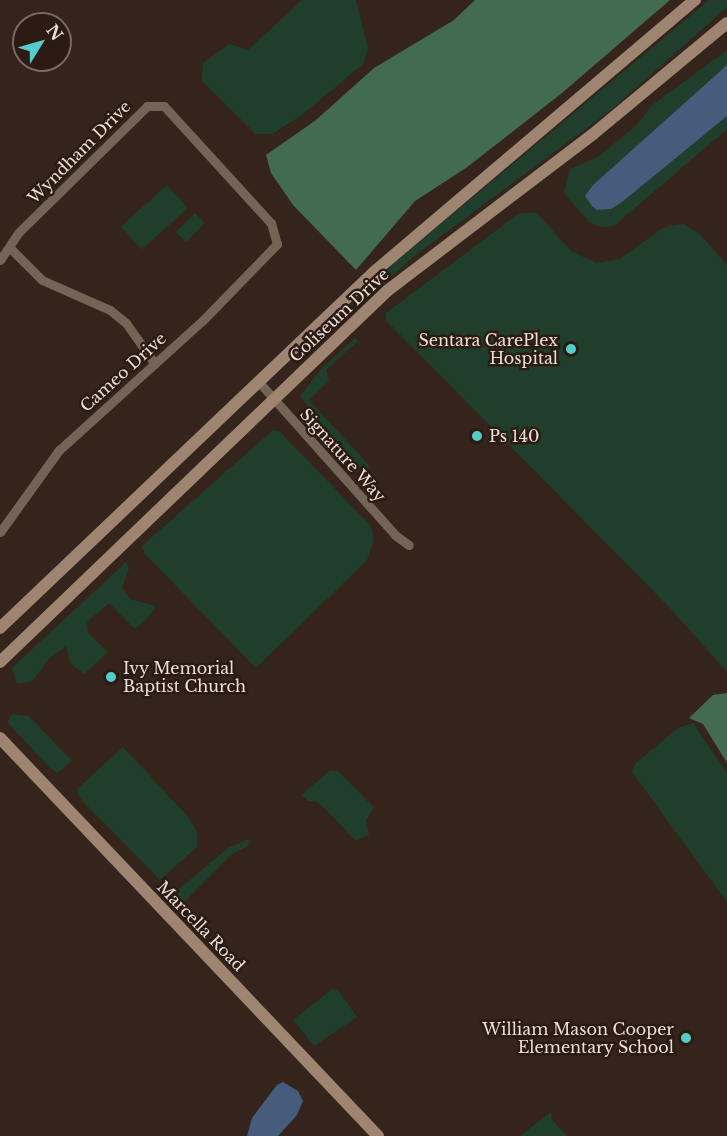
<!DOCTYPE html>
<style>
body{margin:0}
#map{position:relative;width:727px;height:1136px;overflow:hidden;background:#35241b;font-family:"Libre Baskerville",serif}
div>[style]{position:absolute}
.green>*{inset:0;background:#1f3f2c;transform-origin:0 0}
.forest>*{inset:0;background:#426b52}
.water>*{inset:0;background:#455c7d}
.street>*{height:9px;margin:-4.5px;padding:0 4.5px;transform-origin:4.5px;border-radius:4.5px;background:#736457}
.secondary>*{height:12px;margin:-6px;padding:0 6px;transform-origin:6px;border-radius:6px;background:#9d8571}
.dots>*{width:16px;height:16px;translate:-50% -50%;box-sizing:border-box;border:3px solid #2b1b12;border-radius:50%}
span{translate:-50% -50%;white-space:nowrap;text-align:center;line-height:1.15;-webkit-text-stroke:5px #2b1b12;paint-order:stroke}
.street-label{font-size:16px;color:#ebdfd9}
.poi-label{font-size:16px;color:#ebdfd9}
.right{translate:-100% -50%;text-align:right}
.left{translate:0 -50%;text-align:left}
.north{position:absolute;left:12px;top:12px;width:60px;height:60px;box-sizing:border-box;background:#2b1b12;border:2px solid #786962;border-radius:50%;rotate:53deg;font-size:16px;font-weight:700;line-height:24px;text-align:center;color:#ebdfd9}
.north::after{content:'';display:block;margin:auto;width:21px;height:27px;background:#53cdcb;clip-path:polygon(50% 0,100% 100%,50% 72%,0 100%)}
</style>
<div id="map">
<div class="green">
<div style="clip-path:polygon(302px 0,356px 0,368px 49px,363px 64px,302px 115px,272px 134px,256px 134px,202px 81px,203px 63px,229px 44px,248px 50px)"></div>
<div style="clip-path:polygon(709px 0,727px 0,727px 7px,610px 111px,413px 257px,335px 328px,393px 264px)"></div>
<div style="clip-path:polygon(727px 50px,727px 65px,593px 185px,588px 201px,597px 210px,611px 209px,727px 116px,727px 129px,614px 226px,599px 227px,589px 222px,564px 193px,570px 169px,598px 157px,637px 125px,651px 106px)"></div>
<div style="left:167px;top:185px;width:31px;height:62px;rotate:48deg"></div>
<div style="clip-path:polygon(536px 212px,571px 251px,596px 263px,620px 259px,664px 227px,683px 224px,699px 233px,727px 265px,727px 672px,671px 609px,386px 320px,386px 313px,518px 214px)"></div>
<div style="left:195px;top:213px;width:14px;height:27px;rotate:45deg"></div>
<div style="clip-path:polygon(355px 338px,364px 349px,357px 342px,336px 361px,326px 370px,329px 381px,309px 400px,368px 464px,369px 470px,360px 469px,348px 459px,300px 396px,322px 368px)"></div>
<div style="clip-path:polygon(273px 430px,279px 431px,371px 526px,374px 540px,367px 560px,256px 668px,145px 554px,142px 546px)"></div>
<div style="clip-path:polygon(126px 562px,129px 568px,122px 588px,130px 599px,156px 606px,148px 618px,135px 629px,109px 603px,87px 622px,88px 633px,108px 652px,84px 674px,70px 663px,66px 646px,50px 658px,32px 681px,17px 684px,12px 668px)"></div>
<div style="clip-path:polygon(12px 714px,29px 716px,72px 761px,57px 773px,49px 767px,7px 722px)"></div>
<div style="clip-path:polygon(693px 723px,727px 773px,727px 902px,632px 772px,635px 764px,678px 728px)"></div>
<div style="clip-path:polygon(123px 747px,189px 818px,197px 832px,197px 847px,160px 880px,79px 797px,77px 789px)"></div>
<div style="clip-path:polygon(330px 770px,338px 771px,374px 808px,366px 820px,369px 834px,356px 841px,318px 802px,308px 801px,302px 795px)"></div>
<div style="clip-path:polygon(249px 839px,248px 846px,232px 854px,187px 899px,182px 903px,176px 900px,177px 891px,228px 848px)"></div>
<div style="clip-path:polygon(332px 989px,338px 990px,357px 1017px,314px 1046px,293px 1020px)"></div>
<div style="clip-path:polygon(551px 1112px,552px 1120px,567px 1136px,520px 1136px)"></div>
</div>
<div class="forest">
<div style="clip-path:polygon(475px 0,670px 0,562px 93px,466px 168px,415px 201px,356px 270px,293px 205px,271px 173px,266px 155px,316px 120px,374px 68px,454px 20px)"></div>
<div style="clip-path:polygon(727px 693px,727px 763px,703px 724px,689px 718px,713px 695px)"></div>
</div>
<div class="water">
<div style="clip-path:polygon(727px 65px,727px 116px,622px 202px,611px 209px,597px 210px,592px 206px,585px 196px,593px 185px)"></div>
<div style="clip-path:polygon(283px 1082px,298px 1091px,303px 1101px,297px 1115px,278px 1136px,247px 1136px,252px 1118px,277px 1085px)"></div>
</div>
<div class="street">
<div style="left:11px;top:249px;width:44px;rotate:45deg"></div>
<div style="left:42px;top:280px;width:74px;rotate:23.8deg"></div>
<div style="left:110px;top:310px;width:21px;rotate:39deg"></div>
<div style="left:126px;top:323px;width:50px;rotate:54.7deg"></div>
<div style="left:0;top:260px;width:34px;rotate:-56deg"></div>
<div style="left:19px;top:232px;width:180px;rotate:-44.5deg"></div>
<div style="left:147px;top:106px;width:17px"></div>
<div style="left:164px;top:106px;width:159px;rotate:47.6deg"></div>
<div style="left:271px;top:223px;width:22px;rotate:74deg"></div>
<div style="left:277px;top:244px;width:106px;rotate:134.2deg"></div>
<div style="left:203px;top:320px;width:194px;rotate:137.9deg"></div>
<div style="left:59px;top:450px;width:101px;rotate:125.7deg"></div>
<div style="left:258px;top:381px;width:206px;rotate:48.3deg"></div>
<div style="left:395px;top:535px;width:17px;rotate:36deg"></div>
</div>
<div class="secondary">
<div style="left:0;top:628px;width:516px;rotate:-43.59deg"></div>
<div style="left:374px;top:272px;width:421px;rotate:-40.3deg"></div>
<div style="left:0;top:662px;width:536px;rotate:-43.79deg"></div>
<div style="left:387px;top:291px;width:258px;rotate:-37.3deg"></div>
<div style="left:592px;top:135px;width:175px;rotate:-39.7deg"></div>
<div style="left:0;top:738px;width:549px;rotate:46.48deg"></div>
</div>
<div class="dots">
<div style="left:571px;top:349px;background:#53cdcb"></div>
<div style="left:477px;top:436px;background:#53cdcb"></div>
<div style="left:111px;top:677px;background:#53cdcb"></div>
<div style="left:686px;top:1038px;background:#53cdcb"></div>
</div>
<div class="street-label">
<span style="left:79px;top:152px;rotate:-45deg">Wyndham Drive</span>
<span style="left:339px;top:315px;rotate:-43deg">Coliseum Drive</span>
<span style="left:123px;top:372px;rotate:-42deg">Cameo Drive</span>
<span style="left:343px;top:455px;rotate:48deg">Signature Way</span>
<span style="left:201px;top:926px;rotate:46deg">Marcella Road</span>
</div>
<div class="poi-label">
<span class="right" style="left:558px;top:349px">Sentara CarePlex<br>Hospital</span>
<span class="left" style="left:489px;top:436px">Ps 140</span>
<span class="left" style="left:123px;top:677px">Ivy Memorial<br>Baptist Church</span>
<span class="right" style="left:674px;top:1038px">William Mason Cooper<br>Elementary School</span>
</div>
<div class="north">N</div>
</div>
